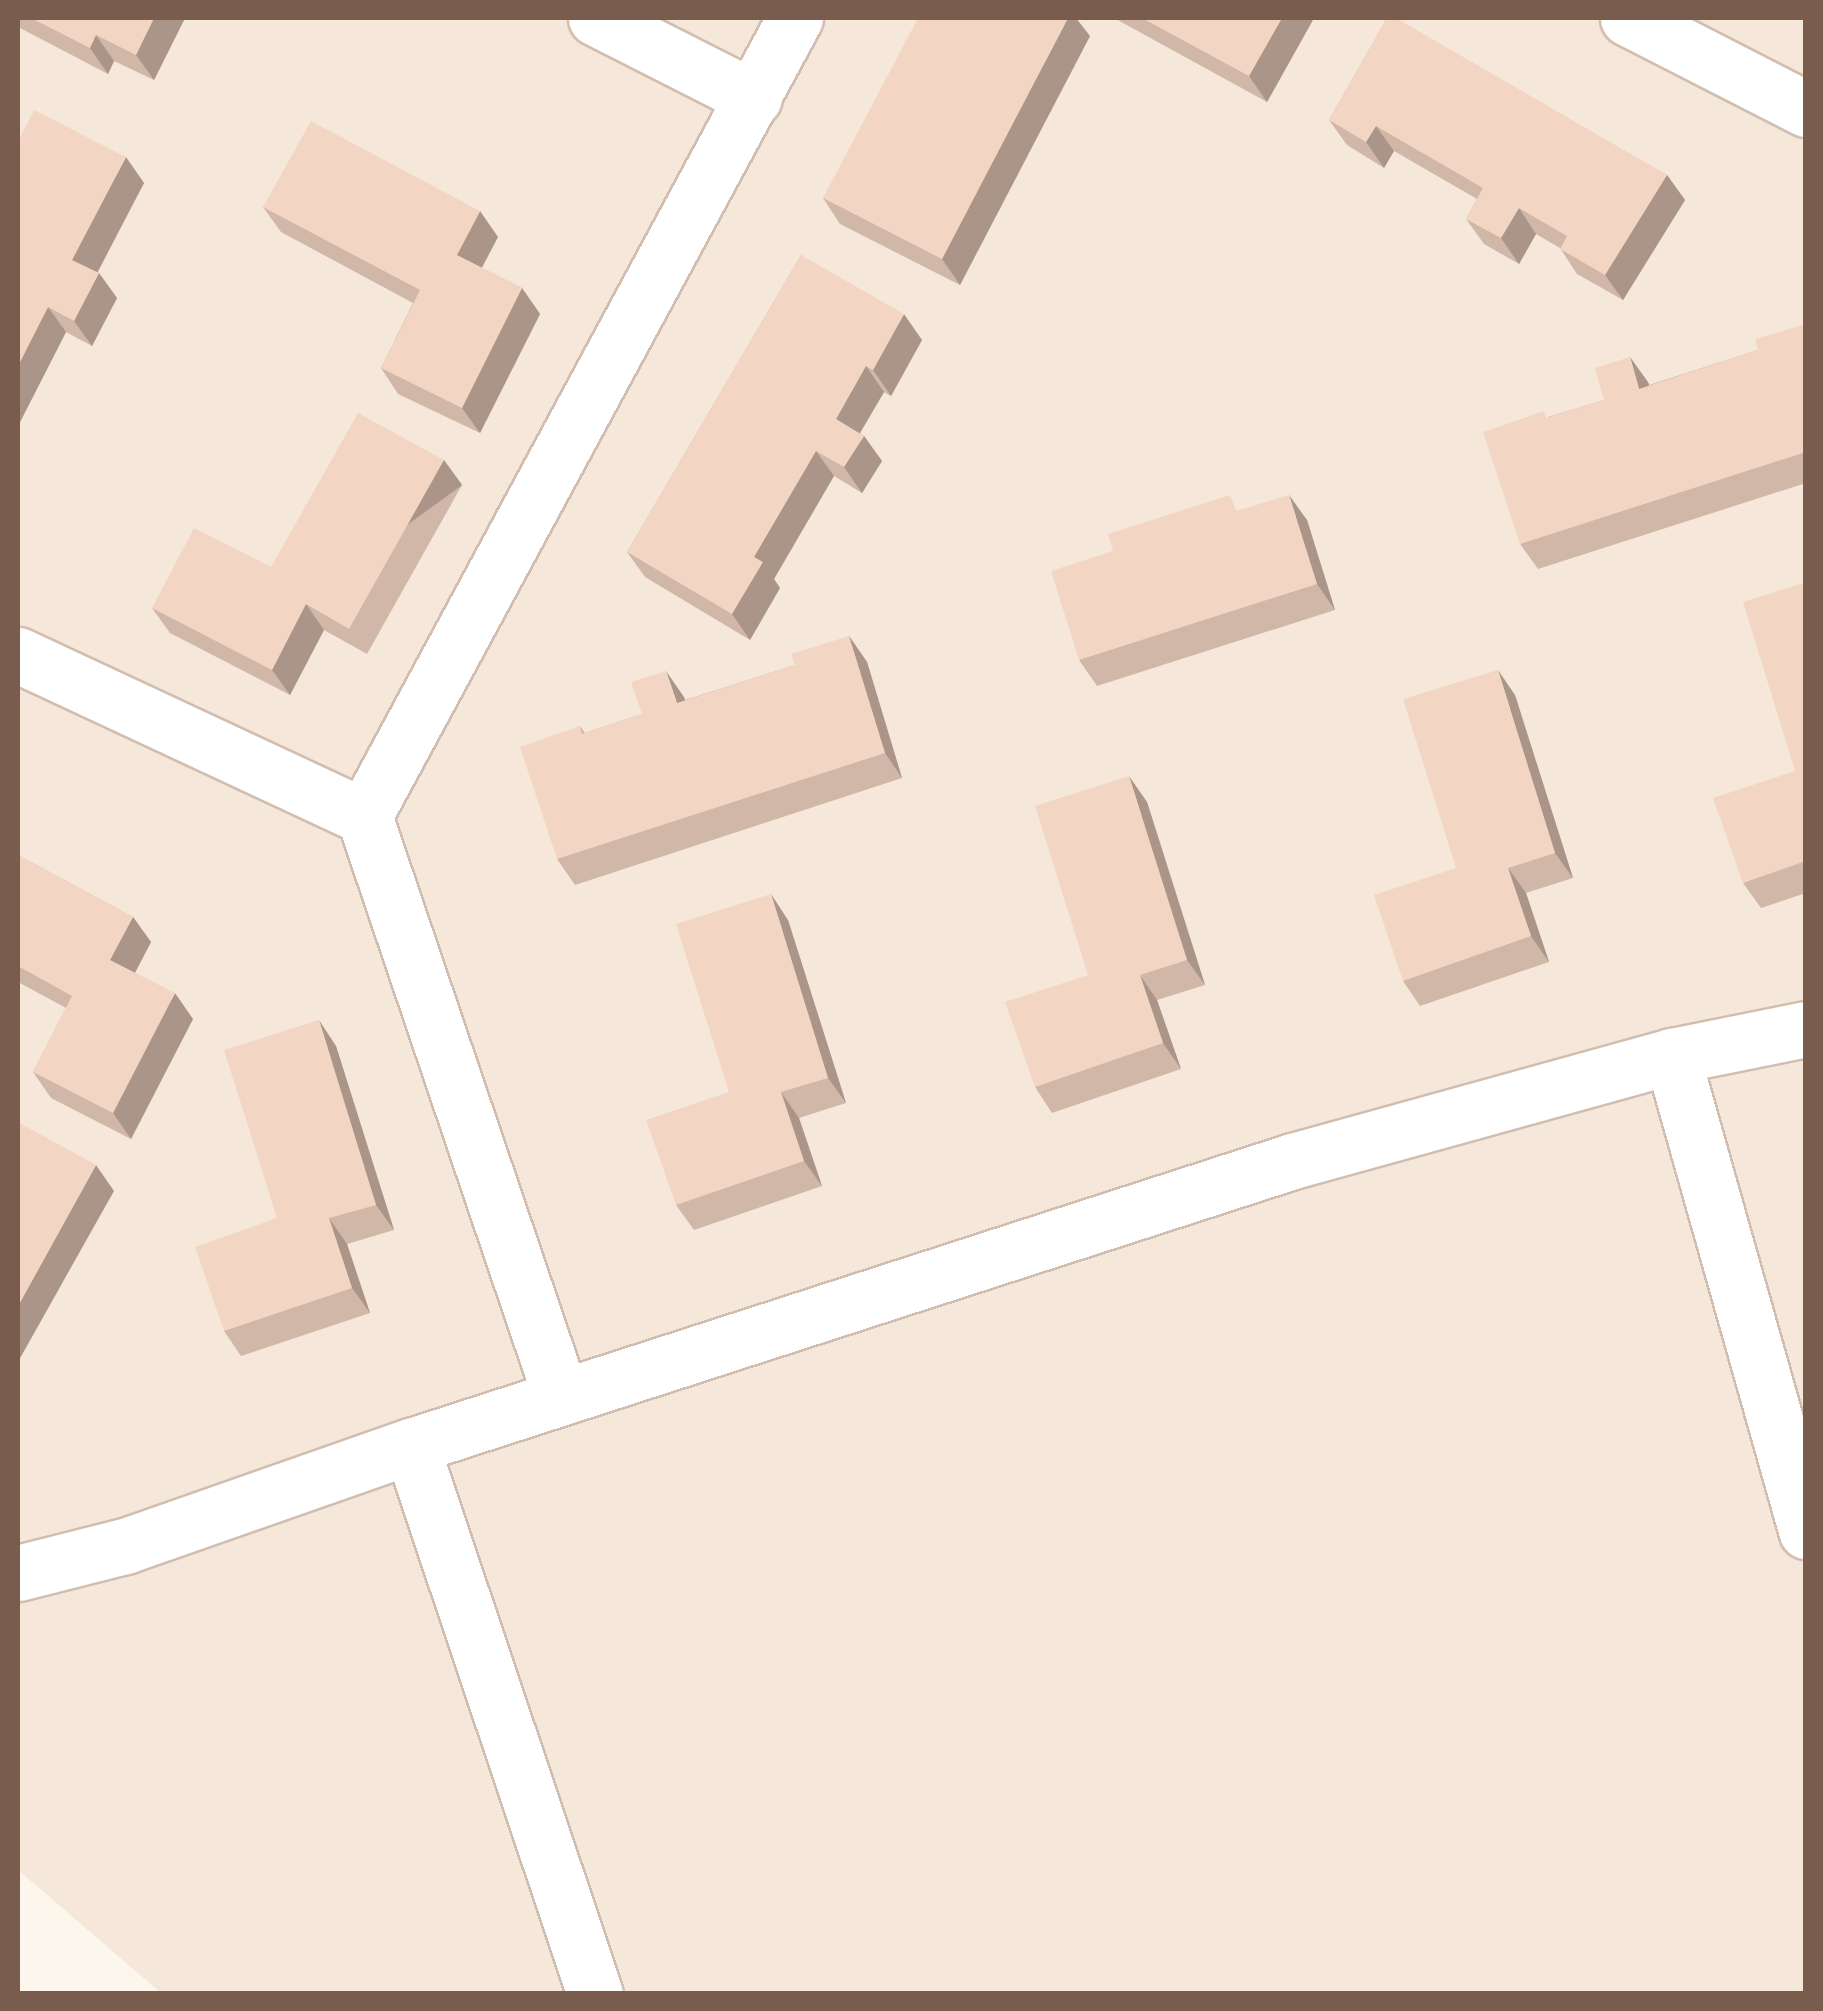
<!DOCTYPE html>
<style>
body{margin:0}
#map{position:relative;width:1823px;height:2011px;overflow:hidden;background:#fdf6ec;font-family:"DM Sans",sans-serif}
div>[style]{position:absolute}
.residential>*{inset:0;background:#f5e8da}
.roads{filter:drop-shadow(2px 0 #d1beb0) drop-shadow(-2px 0 #d1beb0) drop-shadow(0 2px #d1beb0) drop-shadow(0 -2px #d1beb0)}
.street>*{height:55px;margin:-27.5px;padding:0 27.5px;transform-origin:27.5px;border-radius:27.5px;background:#fff}
.wall>*{inset:0;background:#d1b7a8}
.shaded-wall>*{inset:0;background:#aa9588;transform-origin:0 0}
.building>*{inset:0;background:#f3d5c3}
span{translate:-50% -50%;white-space:nowrap;text-align:center;line-height:1.15;-webkit-text-stroke:8px #fffaf3;paint-order:stroke}
.frame{position:absolute;inset:0;border:20px solid #7a5c4d;pointer-events:none}
</style>
<div id="map">
<div class="residential">
<div style="clip-path:polygon(18px 18px,1805px 18px,1805px 1993px,161px 1993px,18px 1870px)"></div>
</div>
<div class="roads">
<div class="street">
<div style="left:596px;top:18px;width:177px;rotate:26.9deg"></div>
<div style="left:1628px;top:18px;width:200px;rotate:27.1deg"></div>
<div style="left:18px;top:655px;width:382px;rotate:25deg"></div>
<div style="left:1672px;top:1056px;width:494px;rotate:74.2deg"></div>
<div style="left:561px;top:1397px;width:613px;rotate:-108.73deg"></div>
<div style="left:364px;top:816px;width:907px;rotate:-61.63deg"></div>
<div style="left:411px;top:1446px;width:578px;rotate:71.44deg"></div>
<div style="left:18px;top:1573px;width:110px;rotate:-14.2deg"></div>
<div style="left:125px;top:1546px;width:303px;rotate:-19.3deg"></div>
<div style="left:411px;top:1446px;width:927px;rotate:-17.91deg"></div>
<div style="left:1293px;top:1161px;width:393px;rotate:-15.5deg"></div>
<div style="left:1672px;top:1056px;width:137px;rotate:-11.4deg"></div>
</div>
</div>
<div class="wall">
<div style="clip-path:polygon(18px 18px,185px 18px,154px 80px,114px 61px,108px 74px,18px 27px)"></div>
<div style="clip-path:polygon(1114px 18px,1314px 18px,1267px 102px)"></div>
<div style="clip-path:polygon(1387px 18px,1667px 175px,1685px 200px,1623px 300px,1577px 274px,1560px 248px,1536px 234px,1519px 264px,1484px 244px,1466px 219px,1477px 199px,1394px 151px,1384px 168px,1347px 145px,1329px 120px)"></div>
<div style="clip-path:polygon(1090px 36px,960px 285px,840px 224px,823px 198px)"></div>
<div style="clip-path:polygon(18px 142px,144px 183px,98px 272px,117px 298px,92px 346px,66px 332px,18px 426px)"></div>
<div style="clip-path:polygon(263px 207px,498px 237px,482px 268px,522px 288px,540px 314px,480px 433px,398px 394px,381px 368px,413px 303px,281px 232px)"></div>
<div style="clip-path:polygon(801px 255px,922px 340px,891px 396px,884px 392px,860px 433px,864px 436px,882px 461px,862px 493px,834px 476px,774px 579px,780px 588px,750px 640px,645px 577px,627px 552px)"></div>
<div style="clip-path:polygon(1806px 324px,1806px 483px,1538px 569px,1520px 544px,1548px 417px,1604px 400px,1648px 382px,1649px 385px,1758px 350px)"></div>
<div style="clip-path:polygon(462px 485px,367px 654px,324px 630px,290px 695px,170px 633px,152px 608px,271px 567px)"></div>
<div style="clip-path:polygon(1241px 510px,1307px 520px,1335px 610px,1097px 686px,1079px 660px)"></div>
<div style="clip-path:polygon(1806px 582px,1806px 893px,1761px 908px,1743px 883px,1795px 771px)"></div>
<div style="clip-path:polygon(849px 636px,867px 662px,902px 778px,575px 885px,557px 859px,580px 726px,585px 733px,642px 714px,684px 697px,685px 700px,795px 665px)"></div>
<div style="clip-path:polygon(1515px 695px,1573px 878px,1526px 893px,1549px 962px,1420px 1006px,1403px 981px,1456px 868px)"></div>
<div style="clip-path:polygon(1147px 802px,1205px 985px,1157px 1000px,1181px 1069px,1052px 1113px,1035px 1087px,1088px 975px)"></div>
<div style="clip-path:polygon(18px 855px,133px 917px,151px 942px,135px 973px,193px 1019px,131px 1139px,51px 1098px,33px 1072px,66px 1008px,18px 982px)"></div>
<div style="clip-path:polygon(788px 920px,846px 1103px,799px 1118px,822px 1186px,694px 1230px,676px 1205px,729px 1092px)"></div>
<div style="clip-path:polygon(336px 1046px,394px 1230px,347px 1244px,370px 1313px,241px 1356px,224px 1331px,277px 1218px)"></div>
</div>
<div class="shaded-wall">
<div style="clip-path:polygon(154px 18px,185px 18px,154px 80px,136px 55px)"></div>
<div style="clip-path:polygon(1068px 18px,1076px 18px,1090px 36px,960px 285px,942px 259px)"></div>
<div style="clip-path:polygon(1282px 18px,1314px 18px,1267px 102px,1249px 76px)"></div>
<div style="clip-path:polygon(96px 35px,114px 61px,108px 74px,90px 48px)"></div>
<div style="clip-path:polygon(1376px 126px,1394px 151px,1384px 168px,1366px 142px)"></div>
<div style="clip-path:polygon(126px 157px,144px 183px,90px 286px,72px 260px)"></div>
<div style="clip-path:polygon(1667px 175px,1685px 200px,1623px 300px,1605px 275px)"></div>
<div style="clip-path:polygon(1519px 208px,1536px 234px,1519px 264px,1501px 238px)"></div>
<div style="clip-path:polygon(480px 211px,498px 237px,475px 280px,457px 255px)"></div>
<div style="clip-path:polygon(99px 273px,117px 298px,92px 346px,74px 321px)"></div>
<div style="clip-path:polygon(522px 288px,540px 314px,480px 433px,462px 408px)"></div>
<div style="clip-path:polygon(48px 307px,66px 332px,18px 426px,18px 366px)"></div>
<div style="clip-path:polygon(904px 314px,922px 340px,891px 396px,873px 370px)"></div>
<div style="clip-path:polygon(1630px 357px,1648px 382px,1657px 414px,1639px 389px)"></div>
<div style="clip-path:polygon(866px 366px,884px 392px,853px 445px,836px 419px)"></div>
<div style="clip-path:polygon(864px 436px,882px 461px,862px 493px,844px 467px)"></div>
<div style="clip-path:polygon(816px 451px,834px 476px,774px 579px,780px 588px,750px 640px,732px 614px,754px 557px)"></div>
<div style="left:444px;top:460px;width:31px;height:194px;rotate:54deg"></div>
<div style="clip-path:polygon(1289px 495px,1307px 520px,1335px 610px,1317px 584px)"></div>
<div style="clip-path:polygon(306px 604px,324px 630px,290px 695px,272px 670px)"></div>
<div style="clip-path:polygon(849px 636px,867px 662px,902px 778px,885px 753px)"></div>
<div style="clip-path:polygon(1498px 670px,1515px 695px,1573px 878px,1555px 853px)"></div>
<div style="clip-path:polygon(666px 671px,684px 697px,694px 728px,677px 703px)"></div>
<div style="clip-path:polygon(1129px 776px,1147px 802px,1205px 985px,1187px 960px)"></div>
<div style="clip-path:polygon(1508px 868px,1526px 893px,1549px 962px,1531px 936px)"></div>
<div style="clip-path:polygon(771px 894px,788px 920px,846px 1103px,828px 1078px)"></div>
<div style="clip-path:polygon(133px 917px,151px 942px,128px 986px,110px 960px)"></div>
<div style="clip-path:polygon(1140px 975px,1157px 1000px,1181px 1069px,1163px 1043px)"></div>
<div style="clip-path:polygon(175px 993px,193px 1019px,131px 1139px,113px 1113px)"></div>
<div style="clip-path:polygon(319px 1020px,336px 1046px,394px 1230px,376px 1205px)"></div>
<div style="clip-path:polygon(781px 1092px,799px 1118px,822px 1186px,804px 1161px)"></div>
<div style="clip-path:polygon(96px 1165px,114px 1191px,19px 1360px,18px 1357px,18px 1306px)"></div>
<div style="clip-path:polygon(329px 1218px,347px 1244px,370px 1313px,352px 1288px)"></div>
</div>
<div class="building">
<div style="clip-path:polygon(31px 18px,154px 18px,136px 55px,96px 35px,90px 48px)"></div>
<div style="clip-path:polygon(918px 18px,1068px 18px,942px 259px,823px 198px)"></div>
<div style="clip-path:polygon(1142px 18px,1282px 18px,1249px 76px)"></div>
<div style="clip-path:polygon(1387px 18px,1396px 18px,1667px 175px,1605px 275px,1560px 249px,1567px 236px,1519px 208px,1501px 238px,1466px 219px,1483px 188px,1376px 126px,1366px 142px,1329px 120px)"></div>
<div style="clip-path:polygon(34px 110px,126px 157px,72px 260px,99px 273px,74px 321px,48px 307px,18px 366px,18px 142px)"></div>
<div style="clip-path:polygon(311px 121px,480px 211px,457px 255px,522px 288px,462px 408px,381px 368px,420px 290px,263px 207px)"></div>
<div style="clip-path:polygon(801px 255px,904px 314px,873px 370px,866px 366px,836px 419px,864px 436px,844px 467px,816px 451px,754px 557px,763px 562px,732px 614px,627px 552px)"></div>
<div style="clip-path:polygon(1806px 324px,1806px 452px,1520px 544px,1483px 432px,1544px 411px,1546px 418px,1604px 400px,1595px 368px,1630px 357px,1639px 389px,1758px 350px,1755px 339px)"></div>
<div style="clip-path:polygon(358px 413px,444px 460px,349px 629px,306px 604px,272px 670px,152px 608px,194px 528px,271px 567px)"></div>
<div style="clip-path:polygon(1230px 495px,1236px 511px,1289px 495px,1317px 584px,1079px 660px,1051px 571px,1113px 551px,1108px 534px)"></div>
<div style="clip-path:polygon(1806px 582px,1806px 861px,1743px 883px,1713px 798px,1795px 771px,1743px 602px)"></div>
<div style="clip-path:polygon(849px 636px,885px 753px,557px 859px,520px 747px,580px 726px,582px 734px,642px 714px,631px 682px,666px 671px,677px 703px,795px 665px,791px 654px)"></div>
<div style="clip-path:polygon(1498px 670px,1555px 853px,1508px 868px,1531px 936px,1403px 981px,1374px 895px,1456px 868px,1403px 699px)"></div>
<div style="clip-path:polygon(1129px 776px,1187px 960px,1140px 975px,1163px 1043px,1035px 1087px,1005px 1002px,1088px 975px,1035px 806px)"></div>
<div style="clip-path:polygon(18px 855px,133px 917px,110px 960px,175px 993px,113px 1113px,33px 1072px,72px 996px,18px 966px)"></div>
<div style="clip-path:polygon(771px 894px,828px 1078px,781px 1092px,804px 1161px,676px 1205px,646px 1120px,729px 1092px,676px 924px)"></div>
<div style="clip-path:polygon(319px 1020px,376px 1205px,329px 1218px,352px 1288px,224px 1331px,195px 1247px,277px 1218px,224px 1050px)"></div>
<div style="clip-path:polygon(18px 1122px,96px 1165px,18px 1306px)"></div>
</div>
<div class="frame"></div>
</div>
